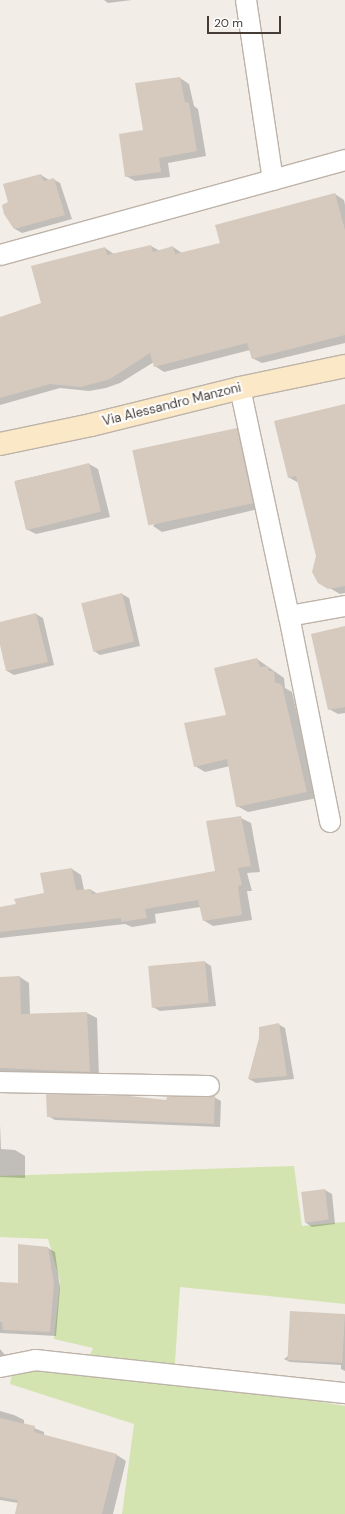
<!DOCTYPE html>
<style>
body{margin:0}
#map{position:relative;width:345px;height:1514px;overflow:hidden;background:#f2ede6;font-family:"DM Sans",sans-serif}
div>[style]{position:absolute}
.green>*{inset:0;background:#d3e4b0}
.shadow>*{inset:0;background:#0003}
.building>*{inset:0;background:#d6cabf;transform-origin:0 0}
.roads{filter:drop-shadow(1px 0 #bdb3a9) drop-shadow(-1px 0 #bdb3a9) drop-shadow(0 1px #bdb3a9) drop-shadow(0 -1px #bdb3a9)}
.street>*{height:20px;margin:-10px;padding:0 10px;transform-origin:10px;border-radius:10px;background:#fff}
.secondary>*{height:22px;margin:-11px;padding:0 11px;transform-origin:11px;border-radius:11px;background:#fbe8c6}
span{translate:-50% -50%;white-space:nowrap;text-align:center;line-height:1.15;-webkit-text-stroke:4px #fff;paint-order:stroke}
.street-label{font-size:13px;color:#443c35}
.scale{position:absolute;left:207px;top:16px;width:74px;height:18px;box-sizing:border-box;border:2px solid #443c35;border-top:0;padding-left:5px;font-size:12px;line-height:14px;white-space:nowrap;color:#443c35;-webkit-text-stroke:3px #fff;paint-order:stroke}
</style>
<div id="map">
<div class="green">
<div style="clip-path:polygon(294px 1166px,302px 1226px,345px 1222px,345px 1304px,180px 1287px,174px 1377px,345px 1406px,345px 1514px,122px 1514px,134px 1424px,10px 1384px,14px 1363px,83px 1371px,93px 1348px,54px 1339px,60px 1281px,48px 1239px,0 1237px,0 1176px)"></div>
</div>
<div class="shadow">
<div style="clip-path:polygon(104px 0,132px 0,108px 3px)"></div>
<div style="clip-path:polygon(180px 78px,189px 84px,194px 106px,198px 109px,206px 156px,168px 163px,170px 177px,135px 181px,126px 176px,144px 131px)"></div>
<div style="clip-path:polygon(41px 175px,49px 180px,53px 179px,60px 183px,72px 219px,22px 233px,15px 229px,9px 203px)"></div>
<div style="clip-path:polygon(335px 194px,344px 200px,345px 205px,345px 343px,262px 363px,252px 358px,250px 350px,164px 372px,155px 366px,154px 362px,120px 383px,106px 388px,89px 391px,60px 388px,0 405px,0 318px,42px 304px,105px 248px,114px 254px,151px 246px,160px 251px,173px 247px,182px 253px,221px 244px)"></div>
<div style="clip-path:polygon(345px 405px,345px 593px,340px 594px,319px 582px,317px 556px,299px 483px,288px 477px)"></div>
<div style="clip-path:polygon(237px 429px,246px 434px,262px 508px,162px 532px,153px 526px)"></div>
<div style="clip-path:polygon(89px 464px,98px 469px,110px 517px,36px 534px,26px 529px,15px 481px)"></div>
<div style="clip-path:polygon(122px 594px,129px 598px,140px 646px,100px 655px,94px 651px)"></div>
<div style="clip-path:polygon(36px 614px,43px 618px,54px 665px,14px 675px,7px 671px,0 640px,0 623px)"></div>
<div style="clip-path:polygon(345px 627px,345px 713px,338px 714px,329px 709px)"></div>
<div style="clip-path:polygon(257px 659px,284px 678px,285px 688px,292px 692px,317px 798px,248px 812px,237px 806px,230px 766px,205px 772px,195px 766px,227px 716px)"></div>
<div style="clip-path:polygon(241px 818px,251px 823px,260px 872px,247px 873px,252px 891px,247px 891px,252px 920px,213px 926px,203px 920px,200px 907px,155px 914px,156px 923px,132px 927px,125px 924px,0 938px,0 908px,17px 905px,45px 894px,72px 869px,81px 875px,84px 890px,91px 890px,98px 894px,217px 871px)"></div>
<div style="clip-path:polygon(205px 962px,211px 966px,216px 1006px,160px 1011px,153px 1007px)"></div>
<div style="clip-path:polygon(20px 977px,29px 983px,30px 1014px,87px 1013px,97px 1018px,99px 1077px,0 1073px,0 978px)"></div>
<div style="clip-path:polygon(278px 1024px,285px 1028px,294px 1079px,256px 1083px,249px 1079px,260px 1038px)"></div>
<div style="clip-path:polygon(214px 1097px,221px 1101px,220px 1127px,55px 1120px,48px 1116px)"></div>
<div style="clip-path:polygon(0 1124px,1px 1149px,15px 1150px,25px 1156px,25px 1178px,0 1177px)"></div>
<div style="clip-path:polygon(325px 1190px,332px 1194px,335px 1224px,312px 1227px,306px 1223px)"></div>
<div style="clip-path:polygon(48px 1248px,55px 1252px,60px 1288px,56px 1336px,0 1333px,0 1283px,19px 1284px)"></div>
<div style="clip-path:polygon(345px 1315px,345px 1371px,341px 1369px,341px 1365px,290px 1362px,284px 1359px)"></div>
<div style="clip-path:polygon(0 1349px,6px 1356px,0 1356px)"></div>
<div style="clip-path:polygon(0 1411px,14px 1415px,24px 1420px,24px 1424px,44px 1432px,44px 1436px,117px 1455px,126px 1461px,113px 1514px,16px 1514px,18px 1503px,0 1500px)"></div>
</div>
<div class="building">
<div style="clip-path:polygon(180px 77px,185px 102px,189px 103px,197px 151px,159px 158px,161px 172px,125px 177px,119px 134px,143px 130px,135px 83px)"></div>
<div style="clip-path:polygon(41px 174px,44px 181px,54px 178px,65px 215px,14px 229px,4px 214px,2px 205px,8px 202px,3px 184px)"></div>
<div style="clip-path:polygon(335px 193px,345px 230px,345px 335px,252px 359px,247px 343px,154px 367px,150px 353px,110px 379px,96px 383px,80px 387px,50px 384px,0 398px,0 317px,41px 303px,31px 266px,105px 247px,107px 255px,151px 245px,153px 252px,173px 246px,175px 254px,220px 243px,215px 225px)"></div>
<div style="clip-path:polygon(345px 404px,345px 586px,328px 589px,318px 583px,312px 572px,316px 556px,296px 476px,288px 478px,274px 421px)"></div>
<div style="left:237px;top:428px;width:77px;height:107px;rotate:78deg"></div>
<div style="left:89px;top:463px;width:50px;height:77px;rotate:76deg"></div>
<div style="left:122px;top:593px;width:50px;height:42px;rotate:76deg"></div>
<div style="clip-path:polygon(36px 613px,48px 662px,6px 671px,0 645px,0 622px)"></div>
<div style="clip-path:polygon(345px 626px,345px 707px,328px 710px,311px 634px)"></div>
<div style="clip-path:polygon(257px 658px,260px 667px,268px 666px,269px 671px,274px 671px,275px 682px,282px 685px,307px 792px,236px 807px,227px 759px,194px 767px,184px 723px,226px 715px,214px 668px)"></div>
<div style="clip-path:polygon(241px 816px,251px 866px,238px 868px,242px 885px,238px 886px,242px 915px,203px 921px,198px 900px,145px 909px,147px 918px,121px 922px,121px 918px,0 932px,0 907px,16px 904px,14px 899px,44px 893px,40px 873px,72px 868px,76px 890px,91px 889px,92px 894px,215px 871px,206px 821px)"></div>
<div style="left:205px;top:961px;width:42px;height:57px;rotate:85deg"></div>
<div style="clip-path:polygon(20px 976px,21px 1014px,87px 1012px,90px 1072px,0 1068px,0 977px)"></div>
<div style="clip-path:polygon(279px 1023px,287px 1076px,248px 1079px,259px 1038px,259px 1027px)"></div>
<div style="clip-path:polygon(46px 1094px,129px 1096px,166px 1100px,167px 1097px,215px 1096px,214px 1124px,47px 1117px)"></div>
<div style="left:325px;top:1189px;width:31px;height:24px;rotate:83deg"></div>
<div style="clip-path:polygon(18px 1244px,48px 1247px,54px 1283px,50px 1332px,3px 1330px,2px 1322px,0 1322px,0 1282px,18px 1283px)"></div>
<div style="left:290px;top:1311px;width:55px;height:49px;rotate:3deg"></div>
<div style="clip-path:polygon(0 1418px,35px 1426px,34px 1432px,117px 1454px,102px 1514px,15px 1514px,18px 1500px,0 1497px)"></div>
</div>
<div class="roads">
<div class="street">
<div style="left:246px;top:0;width:182px;rotate:81.5deg"></div>
<div style="left:0;top:255px;width:358px;rotate:-15.4deg"></div>
<div style="left:240px;top:388px;width:233px;rotate:77.9deg"></div>
<div style="left:289px;top:616px;width:210px;rotate:78.7deg"></div>
<div style="left:289px;top:616px;width:57px;rotate:-10.1deg"></div>
<div style="left:0;top:1082px;width:209px;rotate:1.1deg"></div>
<div style="left:0;top:1367px;width:36px;rotate:-11deg"></div>
<div style="left:35px;top:1360px;width:312px;rotate:6.1deg"></div>
</div>
<div class="secondary">
<div style="left:0;top:444px;width:93px;rotate:-11.8deg"></div>
<div style="left:91px;top:425px;width:154px;rotate:-13.9deg"></div>
<div style="left:240px;top:388px;width:107px;rotate:-11.8deg"></div>
</div>
</div>
<div class="street-label">
<span style="left:172px;top:405px;rotate:-14deg">Via Alessandro Manzoni</span>
</div>
<div class="scale">20 m</div>
</div>
